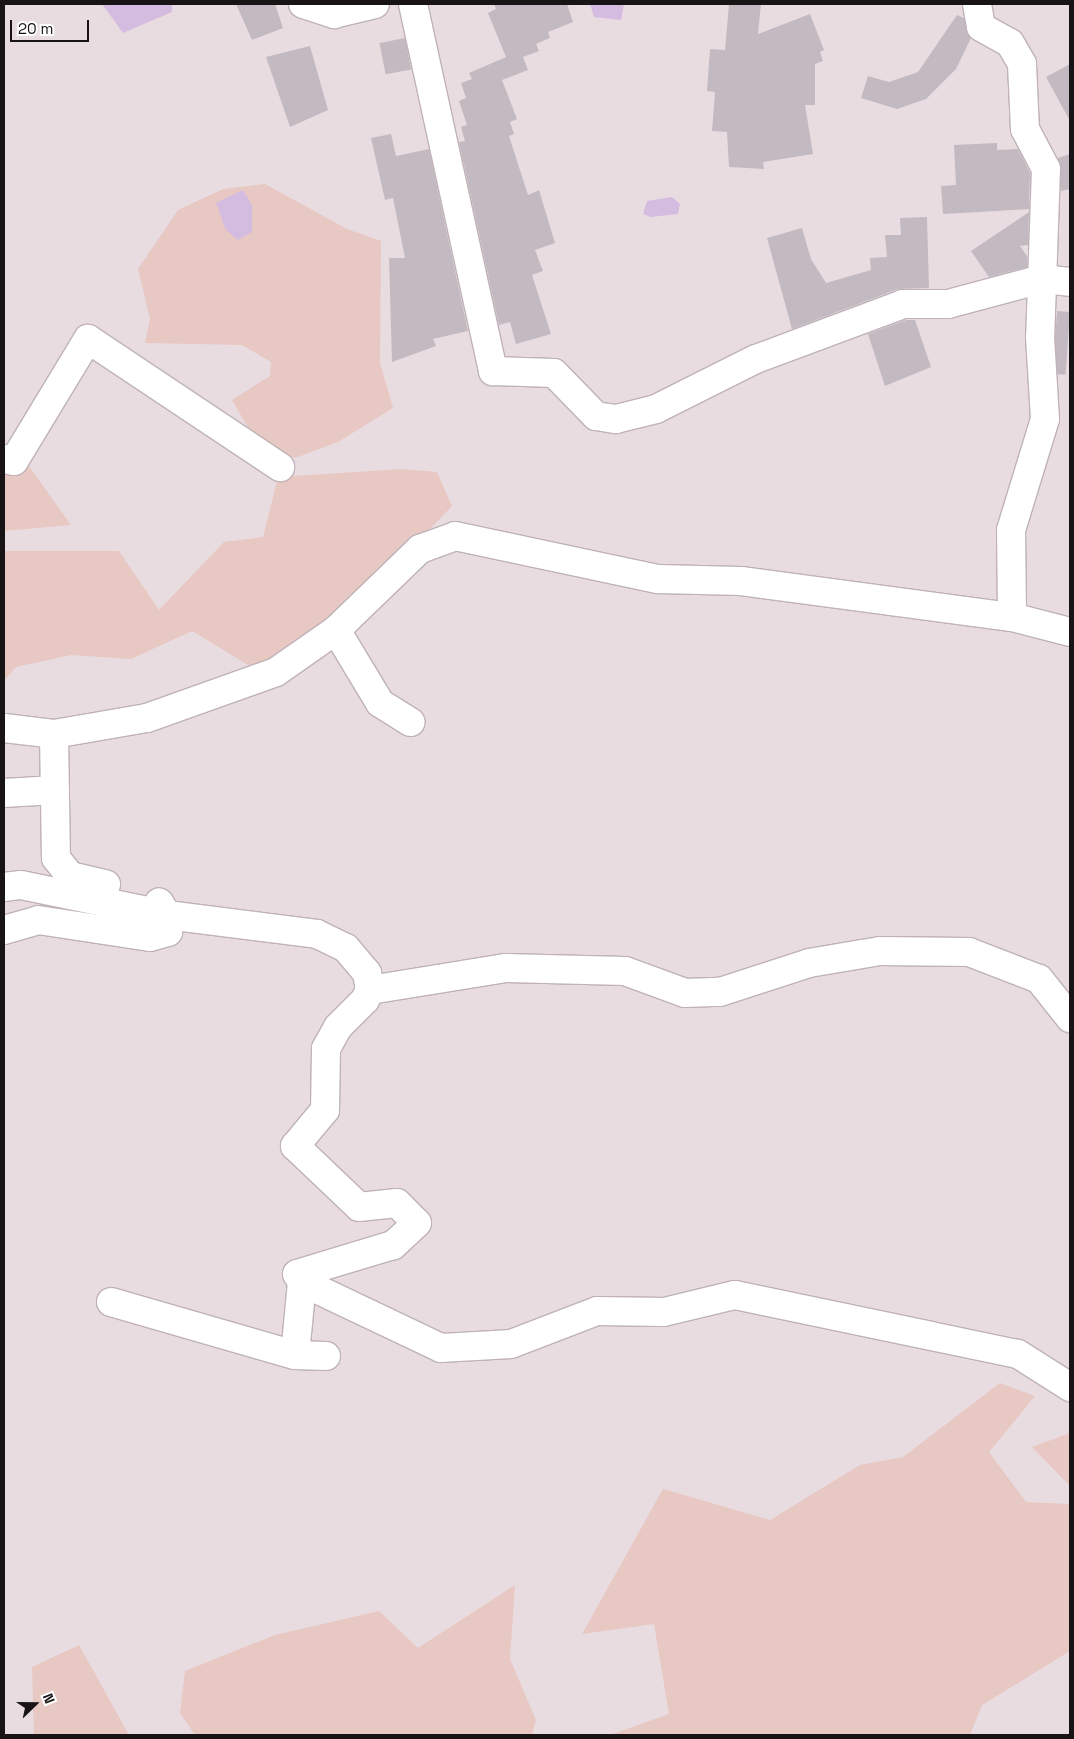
<!DOCTYPE html>
<style>
body{margin:0}
#map{position:relative;width:1074px;height:1739px;overflow:hidden;background:#e9dce1;font-family:"Space Grotesk",sans-serif}
div>[style]{position:absolute}
.green>*{inset:0;background:#e7c8c2}
.water>*{inset:0;background:#d4bce1}
.building>*{inset:0;background:#c3b9c1;transform-origin:0 0}
.roads{filter:drop-shadow(1px 0 #bfb2b7) drop-shadow(-1px 0 #bfb2b7) drop-shadow(0 1px #bfb2b7) drop-shadow(0 -1px #bfb2b7)}
.minor>*{height:28px;margin:-14px;padding:0 14px;transform-origin:14px;border-radius:14px;background:#fff}
span{translate:-50% -50%;white-space:nowrap;text-align:center;line-height:1.15;-webkit-text-stroke:4.5px #fff;paint-order:stroke}
.frame{position:absolute;inset:0;border:5px solid #181415;pointer-events:none}
.north{position:absolute;left:10px;top:1679px;width:50px;height:50px;-webkit-text-stroke:4px #fff;paint-order:stroke;rotate:68deg;font-size:14px;font-weight:700;line-height:20px;text-align:center;color:#181415}
.north::after{content:'';display:block;margin:auto;width:18px;height:22px;background:#181415;clip-path:polygon(50% 0,100% 100%,50% 72%,0 100%)}
.scale{position:absolute;left:10px;top:20px;width:79px;height:22px;box-sizing:border-box;border:2px solid #181415;border-top:0;padding-left:6px;font-size:15px;line-height:18px;white-space:nowrap;color:#181415;-webkit-text-stroke:4px #fff;paint-order:stroke}
</style>
<div id="map">
<div class="green">
<div style="clip-path:polygon(265px 184px,347px 229px,381px 241px,380px 363px,393px 408px,338px 442px,295px 458px,253px 436px,232px 400px,270px 376px,271px 362px,242px 345px,145px 343px,150px 319px,138px 269px,178px 210px,223px 189px)"></div>
<div style="clip-path:polygon(4px 460px,26px 462px,71px 525px,4px 531px)"></div>
<div style="clip-path:polygon(402px 469px,437px 472px,452px 506px,373px 589px,258px 671px,192px 631px,131px 659px,71px 655px,16px 667px,4px 681px,4px 551px,119px 551px,159px 610px,224px 542px,263px 537px,278px 477px)"></div>
<div style="clip-path:polygon(1000px 1383px,1035px 1396px,989px 1452px,1026px 1502px,1070px 1504px,1070px 1651px,982px 1705px,970px 1735px,610px 1735px,669px 1714px,654px 1624px,582px 1634px,663px 1489px,770px 1520px,860px 1465px,903px 1457px)"></div>
<div style="clip-path:polygon(1070px 1433px,1070px 1486px,1032px 1447px)"></div>
<div style="clip-path:polygon(515px 1585px,510px 1659px,536px 1720px,532px 1735px,195px 1735px,180px 1713px,185px 1671px,275px 1635px,379px 1611px,418px 1648px)"></div>
<div style="clip-path:polygon(79px 1645px,129px 1735px,34px 1735px,32px 1667px)"></div>
</div>
<div class="water">
<div style="clip-path:polygon(102px 4px,172px 4px,172px 12px,123px 33px)"></div>
<div style="clip-path:polygon(590px 4px,624px 4px,621px 20px,594px 17px)"></div>
<div style="clip-path:polygon(243px 190px,252px 205px,252px 232px,238px 240px,226px 230px,216px 203px)"></div>
<div style="clip-path:polygon(672px 197px,680px 204px,678px 214px,651px 217px,643px 214px,647px 201px)"></div>
</div>
<div class="building">
<div style="clip-path:polygon(236px 4px,275px 4px,283px 28px,252px 40px)"></div>
<div style="clip-path:polygon(494px 4px,567px 4px,573px 22px,548px 32px,550px 38px,536px 44px,539px 51px,523px 57px,528px 70px,502px 80px,517px 119px,510px 122px,514px 134px,509px 136px,528px 195px,539px 190px,555px 243px,535px 250px,543px 271px,532px 275px,551px 334px,516px 344px,510px 322px,499px 325px,459px 142px,465px 141px,461px 127px,467px 125px,459px 101px,466px 98px,461px 83px,472px 79px,469px 73px,506px 57px,488px 13px,496px 9px)"></div>
<div style="clip-path:polygon(729px 4px,761px 4px,758px 34px,810px 14px,824px 50px,820px 52px,823px 61px,815px 64px,815px 105px,805px 105px,813px 154px,763px 162px,764px 169px,729px 167px,727px 132px,712px 131px,715px 92px,707px 91px,710px 49px,725px 50px)"></div>
<div style="clip-path:polygon(957px 15px,964px 18px,971px 38px,956px 69px,926px 99px,897px 109px,861px 98px,868px 76px,889px 82px,918px 72px)"></div>
<div style="left:405px;top:38px;width:32px;height:26px;rotate:79deg"></div>
<div style="clip-path:polygon(310px 46px,328px 110px,290px 127px,266px 57px)"></div>
<div style="clip-path:polygon(1070px 64px,1070px 121px,1046px 77px)"></div>
<div style="clip-path:polygon(391px 134px,396px 156px,429px 149px,468px 331px,433px 339px,436px 346px,392px 362px,389px 258px,405px 258px,393px 198px,385px 200px,371px 138px)"></div>
<div style="clip-path:polygon(997px 143px,997px 150px,1018px 149px,1030px 173px,1029px 209px,943px 214px,941px 186px,956px 185px,954px 145px)"></div>
<div style="clip-path:polygon(1070px 154px,1070px 189px,1061px 191px,1058px 158px)"></div>
<div style="clip-path:polygon(1029px 212px,1028px 245px,1020px 246px,1027px 256px,1027px 267px,989px 277px,971px 251px)"></div>
<div style="clip-path:polygon(927px 217px,929px 288px,898px 289px,792px 329px,767px 238px,802px 228px,811px 259px,826px 283px,871px 270px,870px 258px,887px 257px,885px 235px,901px 235px,900px 218px)"></div>
<div style="left:1057px;top:311px;width:13px;height:63px;rotate:4deg"></div>
<div style="clip-path:polygon(906px 320px,915px 320px,931px 367px,885px 386px,868px 334px)"></div>
</div>
<div class="roads">
<div class="minor">
<div style="left:303px;top:4px;width:33px;rotate:18deg"></div>
<div style="left:334px;top:14px;width:42px;rotate:-13.7deg"></div>
<div style="left:413px;top:4px;width:376px;rotate:77.7deg"></div>
<div style="left:493px;top:371px;width:61px;rotate:1.9deg"></div>
<div style="left:554px;top:373px;width:60px;rotate:45.7deg"></div>
<div style="left:596px;top:416px;width:20px;rotate:9deg"></div>
<div style="left:616px;top:419px;width:41px;rotate:-14deg"></div>
<div style="left:656px;top:409px;width:112px;rotate:-26.6deg"></div>
<div style="left:756px;top:359px;width:157px;rotate:-20.5deg"></div>
<div style="left:903px;top:304px;width:45px"></div>
<div style="left:948px;top:304px;width:97px;rotate:-14.9deg"></div>
<div style="left:1042px;top:279px;width:28px;rotate:6deg"></div>
<div style="left:977px;top:4px;width:23px;rotate:80deg"></div>
<div style="left:981px;top:27px;width:33px;rotate:29deg"></div>
<div style="left:1010px;top:43px;width:24px;rotate:60deg"></div>
<div style="left:1022px;top:64px;width:65px;rotate:87.4deg"></div>
<div style="left:1025px;top:129px;width:45px;rotate:62.3deg"></div>
<div style="left:1046px;top:169px;width:168px;rotate:92deg"></div>
<div style="left:1040px;top:337px;width:82px;rotate:86.5deg"></div>
<div style="left:1045px;top:419px;width:116px;rotate:107deg"></div>
<div style="left:1011px;top:530px;width:87px;rotate:89.3deg"></div>
<div style="left:4px;top:459px;width:10px;rotate:11deg"></div>
<div style="left:14px;top:461px;width:143px;rotate:-58.8deg"></div>
<div style="left:88px;top:339px;width:231px;rotate:33.7deg"></div>
<div style="left:336px;top:630px;width:85px;rotate:58.9deg"></div>
<div style="left:380px;top:703px;width:36px;rotate:32deg"></div>
<div style="left:4px;top:728px;width:50px;rotate:6.8deg"></div>
<div style="left:54px;top:734px;width:94px;rotate:-9.8deg"></div>
<div style="left:147px;top:718px;width:137px;rotate:-19.6deg"></div>
<div style="left:276px;top:672px;width:73px;rotate:-35deg"></div>
<div style="left:336px;top:630px;width:117px;rotate:-44deg"></div>
<div style="left:420px;top:549px;width:37px;rotate:-20deg"></div>
<div style="left:455px;top:536px;width:208px;rotate:12deg"></div>
<div style="left:658px;top:579px;width:83px;rotate:1.4deg"></div>
<div style="left:741px;top:581px;width:273px;rotate:7.6deg"></div>
<div style="left:1012px;top:617px;width:60px;rotate:14.5deg"></div>
<div style="left:54px;top:734px;width:124px;rotate:89.1deg"></div>
<div style="left:56px;top:858px;width:23px;rotate:52deg"></div>
<div style="left:70px;top:876px;width:37px;rotate:13deg"></div>
<div style="left:4px;top:793px;width:51px;rotate:-3.4deg"></div>
<div style="left:4px;top:887px;width:17px;rotate:-7deg"></div>
<div style="left:21px;top:885px;width:149px;rotate:11.6deg"></div>
<div style="left:167px;top:915px;width:151px;rotate:7.2deg"></div>
<div style="left:317px;top:934px;width:32px;rotate:26deg"></div>
<div style="left:346px;top:948px;width:33px;rotate:50deg"></div>
<div style="left:367px;top:973px;width:17px;rotate:80deg"></div>
<div style="left:370px;top:990px;width:11px;rotate:117deg"></div>
<div style="left:365px;top:1000px;width:38px;rotate:135deg"></div>
<div style="left:338px;top:1027px;width:25px;rotate:119deg"></div>
<div style="left:326px;top:1049px;width:61px;rotate:90.9deg"></div>
<div style="left:325px;top:1110px;width:47px;rotate:129.8deg"></div>
<div style="left:295px;top:1146px;width:88px;rotate:43.6deg"></div>
<div style="left:359px;top:1207px;width:38px;rotate:-6deg"></div>
<div style="left:397px;top:1203px;width:28px;rotate:45deg"></div>
<div style="left:417px;top:1223px;width:33px;rotate:137deg"></div>
<div style="left:393px;top:1245px;width:100px;rotate:163.2deg"></div>
<div style="left:297px;top:1274px;width:9px;rotate:58deg"></div>
<div style="left:302px;top:1282px;width:73px;rotate:95.5deg"></div>
<div style="left:4px;top:930px;width:35px;rotate:-16deg"></div>
<div style="left:38px;top:920px;width:113px;rotate:8.6deg"></div>
<div style="left:150px;top:937px;width:19px;rotate:-16deg"></div>
<div style="left:168px;top:932px;width:17px;rotate:-93deg"></div>
<div style="left:167px;top:915px;width:15px;rotate:-122deg"></div>
<div style="left:370px;top:990px;width:138px;rotate:-9.2deg"></div>
<div style="left:506px;top:968px;width:119px;rotate:1.4deg"></div>
<div style="left:625px;top:971px;width:64px;rotate:20.1deg"></div>
<div style="left:685px;top:993px;width:35px;rotate:-2deg"></div>
<div style="left:720px;top:992px;width:94px;rotate:-18deg"></div>
<div style="left:809px;top:963px;width:72px;rotate:-9.6deg"></div>
<div style="left:880px;top:951px;width:89px;rotate:0.6deg"></div>
<div style="left:969px;top:952px;width:75px;rotate:21.1deg"></div>
<div style="left:1039px;top:979px;width:50px;rotate:51.5deg"></div>
<div style="left:302px;top:1282px;width:154px;rotate:25.4deg"></div>
<div style="left:441px;top:1348px;width:70px;rotate:-3.3deg"></div>
<div style="left:511px;top:1344px;width:92px;rotate:-21deg"></div>
<div style="left:597px;top:1311px;width:67px;rotate:0.9deg"></div>
<div style="left:664px;top:1312px;width:73px;rotate:-13.5deg"></div>
<div style="left:735px;top:1295px;width:289px;rotate:11.8deg"></div>
<div style="left:1018px;top:1354px;width:62px;rotate:32.4deg"></div>
<div style="left:111px;top:1302px;width:191px;rotate:16.1deg"></div>
<div style="left:295px;top:1355px;width:31px;rotate:2deg"></div>
</div>
</div>
<div class="frame"></div>
<div class="north">N</div>
<div class="scale">20 m</div>
</div>
